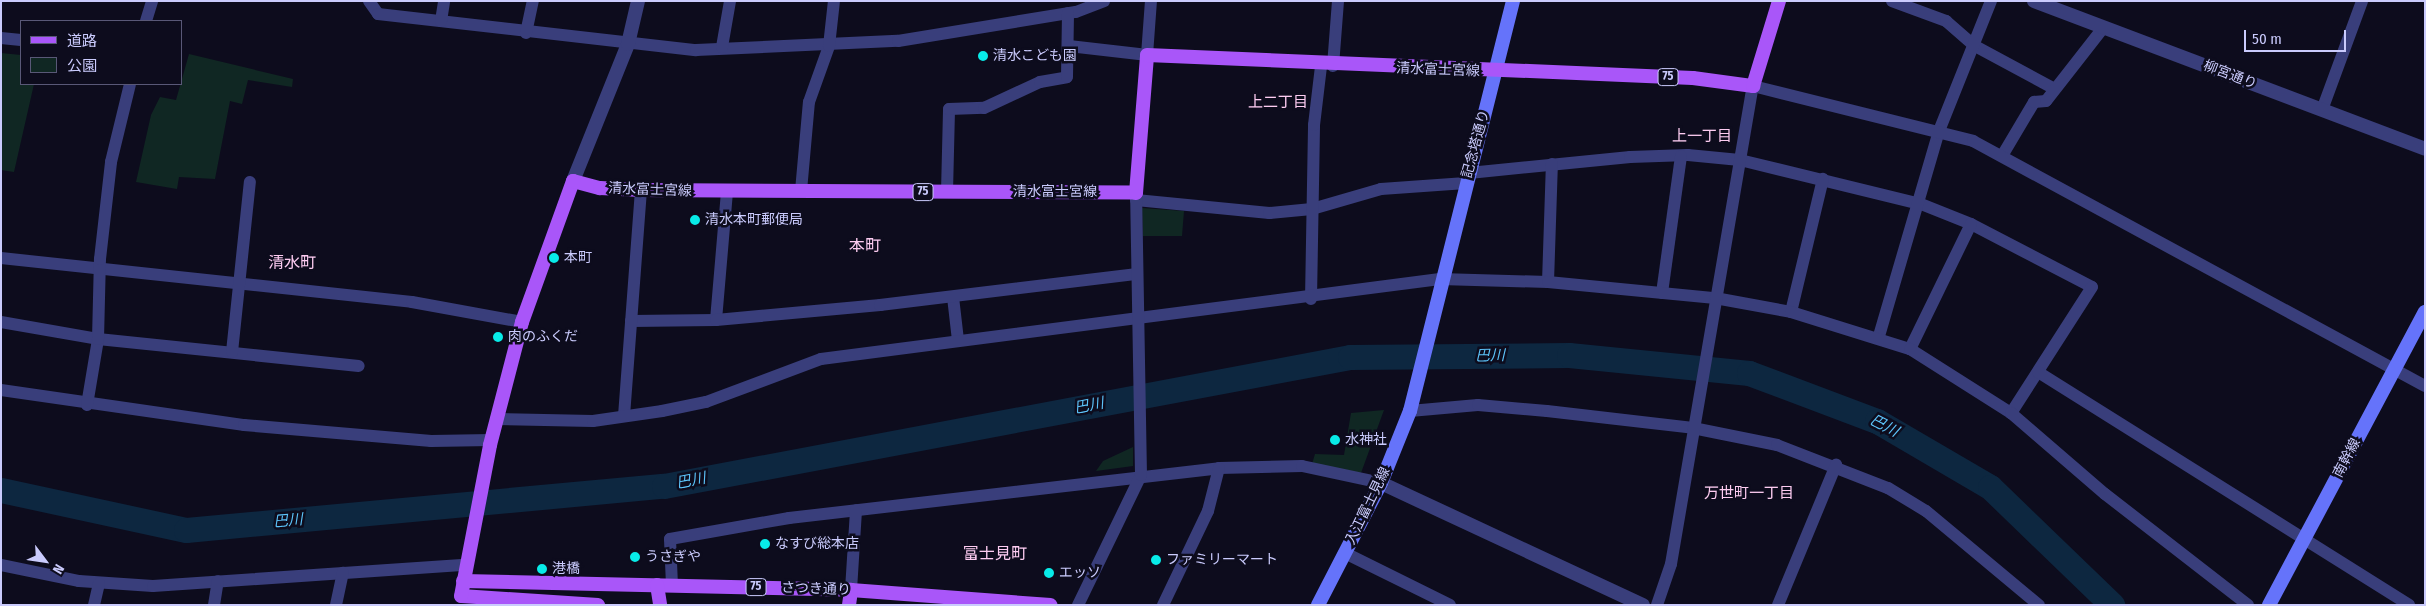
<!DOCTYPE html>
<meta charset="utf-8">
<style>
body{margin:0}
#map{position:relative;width:2426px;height:606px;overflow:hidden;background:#0d0c1d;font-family:"Fira Sans Condensed","Noto Sans JP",sans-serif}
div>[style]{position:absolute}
.green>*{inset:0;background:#102723}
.river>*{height:25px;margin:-12.5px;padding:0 12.5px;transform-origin:12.5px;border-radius:12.5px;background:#0d2740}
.minor>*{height:12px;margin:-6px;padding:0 6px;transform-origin:6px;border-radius:6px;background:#393e7b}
.tertiary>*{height:14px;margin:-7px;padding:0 7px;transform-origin:7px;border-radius:7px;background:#393e7b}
.secondary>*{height:14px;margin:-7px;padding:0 7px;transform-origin:7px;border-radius:7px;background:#6573fa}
.primary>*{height:14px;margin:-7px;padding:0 7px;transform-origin:7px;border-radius:7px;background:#a956f9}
.dots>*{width:14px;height:14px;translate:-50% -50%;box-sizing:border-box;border:2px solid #0d0c1d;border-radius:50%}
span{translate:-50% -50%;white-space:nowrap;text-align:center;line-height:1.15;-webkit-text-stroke:5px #0d0c1d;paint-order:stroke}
.shield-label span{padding:1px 4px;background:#0d0c1d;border:1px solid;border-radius:4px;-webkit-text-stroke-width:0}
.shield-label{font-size:12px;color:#cacbfd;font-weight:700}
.poi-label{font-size:14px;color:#cacbfd}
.left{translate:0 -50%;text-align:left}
.street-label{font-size:14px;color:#cacbfd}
.neighbourhood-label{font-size:15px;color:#fdccf1}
.water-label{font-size:15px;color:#5cc3f9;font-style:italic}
.quarter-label{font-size:16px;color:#fdccf1}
.frame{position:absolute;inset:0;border:2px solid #cacbfd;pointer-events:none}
.legend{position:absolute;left:20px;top:20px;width:162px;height:65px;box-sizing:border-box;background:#0d0c1d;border:1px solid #595877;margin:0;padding:6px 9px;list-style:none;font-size:15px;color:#cacbfd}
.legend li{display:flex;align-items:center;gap:10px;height:25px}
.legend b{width:25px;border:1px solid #595877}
.north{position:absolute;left:20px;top:536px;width:50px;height:50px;-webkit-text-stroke:4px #0d0c1d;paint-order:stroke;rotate:121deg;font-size:14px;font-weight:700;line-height:20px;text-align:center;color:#cacbfd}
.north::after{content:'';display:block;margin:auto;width:18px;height:22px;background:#cacbfd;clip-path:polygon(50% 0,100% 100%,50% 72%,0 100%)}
.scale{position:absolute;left:2244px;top:30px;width:102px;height:22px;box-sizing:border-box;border:2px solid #cacbfd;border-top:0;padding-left:6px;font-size:15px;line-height:18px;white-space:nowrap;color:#cacbfd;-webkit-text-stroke:4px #0d0c1d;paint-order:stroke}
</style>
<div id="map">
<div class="green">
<div style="clip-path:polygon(1px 53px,21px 55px,21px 84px,34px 84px,14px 172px,1px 170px)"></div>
<div style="clip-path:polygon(189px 54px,293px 79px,292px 87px,248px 80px,242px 104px,230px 101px,215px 179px,179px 177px,177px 189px,136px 182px,151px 115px,160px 97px,176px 100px)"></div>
<div style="clip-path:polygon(1142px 208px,1184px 211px,1182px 236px,1143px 236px)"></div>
<div style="clip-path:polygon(1384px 410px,1361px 473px,1312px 464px,1315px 454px,1344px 455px,1351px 413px)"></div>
<div style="clip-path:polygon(1133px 447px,1133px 466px,1096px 471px,1103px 461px)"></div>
</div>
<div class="river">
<div style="left:1px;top:490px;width:189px;rotate:12.2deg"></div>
<div style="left:186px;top:530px;width:480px;rotate:-5.3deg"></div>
<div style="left:664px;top:486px;width:698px;rotate:-10.65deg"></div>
<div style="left:1350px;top:357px;width:219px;rotate:-0.5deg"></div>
<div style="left:1569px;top:355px;width:181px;rotate:5.7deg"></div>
<div style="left:1749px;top:373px;width:137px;rotate:20.6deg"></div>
<div style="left:1877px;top:421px;width:131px;rotate:30.3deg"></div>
<div style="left:1990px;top:487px;width:170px;rotate:44deg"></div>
</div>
<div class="minor">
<div style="left:369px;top:1px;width:16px;rotate:55deg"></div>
<div style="left:378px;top:14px;width:320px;rotate:6.5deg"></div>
<div style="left:696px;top:50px;width:202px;rotate:-2.6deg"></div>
<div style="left:898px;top:41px;width:180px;rotate:-9.3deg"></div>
<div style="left:1076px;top:12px;width:30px;rotate:-21deg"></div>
<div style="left:1892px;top:1px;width:58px;rotate:20.3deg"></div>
<div style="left:1946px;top:21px;width:38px;rotate:41deg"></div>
<div style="left:1975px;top:46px;width:89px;rotate:28.3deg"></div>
<div style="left:146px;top:21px;width:21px;rotate:-73deg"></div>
<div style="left:441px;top:21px;width:20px;rotate:-81deg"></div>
<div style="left:526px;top:33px;width:33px;rotate:-78deg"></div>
<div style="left:1px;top:38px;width:20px;rotate:6deg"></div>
<div style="left:1069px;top:46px;width:79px;rotate:6.6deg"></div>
<div style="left:1147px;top:55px;width:54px;rotate:-85.8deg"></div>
<div style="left:722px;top:47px;width:47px;rotate:-80.1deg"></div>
<div style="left:1333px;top:66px;width:65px;rotate:-85.6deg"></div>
<div style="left:2322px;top:110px;width:116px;rotate:-69.8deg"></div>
<div style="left:2002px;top:156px;width:63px;rotate:-59.3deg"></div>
<div style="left:2034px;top:102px;width:12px;rotate:-5deg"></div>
<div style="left:2046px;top:101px;width:93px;rotate:-52deg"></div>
<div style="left:1469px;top:173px;width:162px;rotate:-5.7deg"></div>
<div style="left:1630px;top:157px;width:58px;rotate:-2deg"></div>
<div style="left:1688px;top:155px;width:52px;rotate:5.5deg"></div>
<div style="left:1740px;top:160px;width:186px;rotate:13.7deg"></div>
<div style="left:1921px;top:204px;width:54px;rotate:21.8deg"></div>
<div style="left:1971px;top:224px;width:136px;rotate:27.5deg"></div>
<div style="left:2092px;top:287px;width:150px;rotate:122.7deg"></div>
<div style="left:801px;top:191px;width:89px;rotate:-84.9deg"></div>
<div style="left:809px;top:102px;width:59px;rotate:-70.3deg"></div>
<div style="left:829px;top:46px;width:45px;rotate:-83.7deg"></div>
<div style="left:947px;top:192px;width:83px;rotate:-88.6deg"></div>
<div style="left:949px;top:109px;width:35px;rotate:-2deg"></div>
<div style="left:984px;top:108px;width:62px;rotate:-24.9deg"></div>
<div style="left:1040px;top:82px;width:27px;rotate:-10deg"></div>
<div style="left:1067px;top:77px;width:64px;rotate:-89.1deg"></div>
<div style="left:1136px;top:200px;width:134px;rotate:5.6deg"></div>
<div style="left:1269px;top:213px;width:43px;rotate:-5.3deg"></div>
<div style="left:1312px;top:209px;width:72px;rotate:-16.2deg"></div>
<div style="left:1381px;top:189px;width:85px;rotate:-4deg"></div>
<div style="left:1px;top:258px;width:413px;rotate:6.1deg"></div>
<div style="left:412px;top:302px;width:112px;rotate:10.3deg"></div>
<div style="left:1548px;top:282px;width:118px;rotate:-88.1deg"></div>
<div style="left:1662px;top:293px;width:138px;rotate:-82.1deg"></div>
<div style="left:953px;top:297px;width:43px;rotate:83.4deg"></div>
<div style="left:1311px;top:299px;width:174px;rotate:-89deg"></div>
<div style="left:1314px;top:125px;width:59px;rotate:-83.2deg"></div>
<div style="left:1791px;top:312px;width:137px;rotate:-76.5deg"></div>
<div style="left:716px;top:320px;width:128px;rotate:-85.1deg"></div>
<div style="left:631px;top:321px;width:85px;rotate:-0.7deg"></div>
<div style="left:716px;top:320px;width:165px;rotate:-5.2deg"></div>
<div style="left:880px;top:305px;width:257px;rotate:-6.9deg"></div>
<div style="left:1px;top:322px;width:98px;rotate:9.9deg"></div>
<div style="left:98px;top:339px;width:262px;rotate:5.9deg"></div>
<div style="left:1879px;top:336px;width:214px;rotate:-73.7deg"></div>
<div style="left:1939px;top:131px;width:140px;rotate:-68.2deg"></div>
<div style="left:1910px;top:349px;width:139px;rotate:-64deg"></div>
<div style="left:232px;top:352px;width:171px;rotate:-84deg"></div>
<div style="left:2038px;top:372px;width:438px;rotate:32.1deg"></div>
<div style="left:1px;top:390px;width:246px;rotate:8.2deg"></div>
<div style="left:244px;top:425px;width:188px;rotate:4.9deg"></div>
<div style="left:431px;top:441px;width:60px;rotate:-1deg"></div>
<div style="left:87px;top:405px;width:67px;rotate:-80.5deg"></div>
<div style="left:98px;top:339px;width:80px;rotate:-88.6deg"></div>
<div style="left:100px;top:259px;width:98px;rotate:-83.5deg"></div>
<div style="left:111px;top:162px;width:80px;rotate:-76.3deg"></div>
<div style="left:1410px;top:411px;width:68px;rotate:-5deg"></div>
<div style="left:1478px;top:405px;width:69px;rotate:5deg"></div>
<div style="left:1547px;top:411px;width:147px;rotate:6.6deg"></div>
<div style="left:1693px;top:428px;width:86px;rotate:11.4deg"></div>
<div style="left:1777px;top:445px;width:119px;rotate:21.2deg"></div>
<div style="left:1888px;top:488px;width:44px;rotate:31.2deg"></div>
<div style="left:1926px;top:511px;width:147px;rotate:39.8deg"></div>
<div style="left:624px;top:416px;width:227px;rotate:-85.7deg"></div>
<div style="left:496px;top:419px;width:97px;rotate:1.2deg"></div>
<div style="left:593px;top:421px;width:70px;rotate:-8.2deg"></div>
<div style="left:662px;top:411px;width:45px;rotate:-11.6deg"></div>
<div style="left:706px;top:402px;width:123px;rotate:-20.5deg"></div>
<div style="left:821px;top:359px;width:624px;rotate:-7.36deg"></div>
<div style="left:1440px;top:279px;width:108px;rotate:1.6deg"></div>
<div style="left:1548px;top:282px;width:168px;rotate:5.5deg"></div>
<div style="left:1715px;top:298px;width:77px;rotate:10.4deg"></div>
<div style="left:1791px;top:312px;width:125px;rotate:17.3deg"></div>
<div style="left:1910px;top:349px;width:120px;rotate:32.4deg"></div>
<div style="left:2011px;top:413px;width:124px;rotate:40.8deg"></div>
<div style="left:2105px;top:494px;width:181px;rotate:37.8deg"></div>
<div style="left:1345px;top:553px;width:117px;rotate:26.3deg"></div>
<div style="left:1px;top:565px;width:80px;rotate:11.6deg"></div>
<div style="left:79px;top:581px;width:74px;rotate:3.9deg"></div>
<div style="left:153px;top:586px;width:313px;rotate:-3.9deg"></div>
<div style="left:672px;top:585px;width:46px;rotate:-92.5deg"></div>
<div style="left:670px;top:539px;width:121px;rotate:-10deg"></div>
<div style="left:789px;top:518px;width:433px;rotate:-6.6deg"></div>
<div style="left:1219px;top:468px;width:83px;rotate:-1.4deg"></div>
<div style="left:1302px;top:466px;width:81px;rotate:12.1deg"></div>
<div style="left:851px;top:590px;width:80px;rotate:-86.4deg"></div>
<div style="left:94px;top:605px;width:22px;rotate:-77deg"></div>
<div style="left:214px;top:605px;width:24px;rotate:-81deg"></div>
<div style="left:336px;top:605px;width:33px;rotate:-78deg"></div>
<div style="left:1078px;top:605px;width:144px;rotate:-64.1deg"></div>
<div style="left:1141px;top:475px;width:282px;rotate:-91deg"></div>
<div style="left:1163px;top:605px;width:104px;rotate:-64.4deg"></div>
<div style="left:1208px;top:511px;width:44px;rotate:-75.7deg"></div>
<div style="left:1657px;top:605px;width:43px;rotate:-71.1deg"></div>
<div style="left:1671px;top:564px;width:485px;rotate:-80.3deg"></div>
<div style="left:1753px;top:86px;width:227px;rotate:14deg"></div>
<div style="left:1973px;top:141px;width:514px;rotate:28.46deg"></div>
<div style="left:1778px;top:605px;width:152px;rotate:-67.5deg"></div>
</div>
<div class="tertiary">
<div style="left:2034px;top:1px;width:418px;rotate:20.7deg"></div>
<div style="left:573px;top:181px;width:148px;rotate:-68.1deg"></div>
<div style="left:628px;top:44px;width:44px;rotate:-76.9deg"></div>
<div style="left:1381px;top:483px;width:289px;rotate:25deg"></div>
</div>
<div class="secondary">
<div style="left:1318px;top:605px;width:137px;rotate:-62.7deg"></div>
<div style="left:1381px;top:483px;width:78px;rotate:-68.1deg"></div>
<div style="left:1410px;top:411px;width:423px;rotate:-75.9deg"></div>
<div style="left:2269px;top:605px;width:332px;rotate:-62deg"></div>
</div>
<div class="primary">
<div style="left:463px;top:581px;width:388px;rotate:1.3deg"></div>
<div style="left:851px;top:590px;width:200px;rotate:4.3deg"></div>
<div style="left:657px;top:585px;width:20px;rotate:81deg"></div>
<div style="left:598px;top:605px;width:137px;rotate:-176.2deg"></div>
<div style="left:461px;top:596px;width:154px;rotate:-79.1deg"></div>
<div style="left:490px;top:445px;width:127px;rotate:-75.4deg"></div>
<div style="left:522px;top:322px;width:150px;rotate:-70.1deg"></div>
<div style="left:573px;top:181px;width:28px;rotate:15deg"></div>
<div style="left:600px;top:188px;width:41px;rotate:2.8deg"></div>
<div style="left:641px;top:190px;width:495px;rotate:0.3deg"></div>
<div style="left:1136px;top:193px;width:138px;rotate:-85.4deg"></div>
<div style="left:1147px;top:55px;width:546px;rotate:2.41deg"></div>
<div style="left:1693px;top:78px;width:61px;rotate:7.6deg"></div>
<div style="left:1753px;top:86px;width:89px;rotate:-73deg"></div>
<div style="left:849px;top:605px;width:15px;rotate:-82deg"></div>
</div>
<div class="dots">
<div style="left:983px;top:56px;background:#08ebe8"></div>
<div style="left:695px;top:220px;background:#08ebe8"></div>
<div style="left:554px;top:258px;background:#08ebe8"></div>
<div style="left:498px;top:337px;background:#08ebe8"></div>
<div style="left:1335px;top:440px;background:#08ebe8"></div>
<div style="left:765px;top:544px;background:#08ebe8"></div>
<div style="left:635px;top:557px;background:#08ebe8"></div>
<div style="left:1156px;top:560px;background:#08ebe8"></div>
<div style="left:542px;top:569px;background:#08ebe8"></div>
<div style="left:1049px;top:573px;background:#08ebe8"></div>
</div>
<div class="shield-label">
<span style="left:1668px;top:77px">75</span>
<span style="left:923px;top:192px">75</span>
<span style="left:756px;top:587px">75</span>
</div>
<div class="poi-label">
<span class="left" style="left:993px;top:56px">清水こども園</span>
<span class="left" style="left:705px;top:220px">清水本町郵便局</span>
<span class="left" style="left:564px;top:258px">本町</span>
<span class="left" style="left:508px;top:337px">肉のふくだ</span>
<span class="left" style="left:1345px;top:440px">水神社</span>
<span class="left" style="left:775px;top:544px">なすび総本店</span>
<span class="left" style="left:645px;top:557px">うさぎや</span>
<span class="left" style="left:1166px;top:560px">ファミリーマート</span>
<span class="left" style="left:552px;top:569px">港橋</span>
<span class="left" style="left:1059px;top:573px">エッソ</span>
</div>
<div class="street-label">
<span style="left:1438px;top:70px;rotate:2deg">清水富士宮線</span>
<span style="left:2230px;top:75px;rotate:21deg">柳宮通り</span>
<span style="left:1476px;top:144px;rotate:-75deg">記念塔通り</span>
<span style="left:650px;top:190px;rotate:2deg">清水富士宮線</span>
<span style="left:1055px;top:192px">清水富士宮線</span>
<span style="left:2347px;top:458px;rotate:-62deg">南幹線</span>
<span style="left:1368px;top:506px;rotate:-64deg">入江富士見線</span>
<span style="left:816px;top:589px;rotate:2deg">さつき通り</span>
</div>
<div class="neighbourhood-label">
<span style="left:1278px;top:103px">上二丁目</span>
<span style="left:1702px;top:137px">上一丁目</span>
<span style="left:1749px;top:494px">万世町一丁目</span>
</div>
<div class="water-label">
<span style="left:1490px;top:356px;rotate:-1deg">巴川</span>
<span style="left:1089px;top:406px;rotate:-11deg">巴川</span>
<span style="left:1884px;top:426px;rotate:27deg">巴川</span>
<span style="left:691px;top:481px;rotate:-11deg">巴川</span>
<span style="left:288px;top:521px;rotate:-5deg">巴川</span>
</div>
<div class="quarter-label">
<span style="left:865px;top:246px">本町</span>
<span style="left:292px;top:263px">清水町</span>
<span style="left:995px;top:554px">富士見町</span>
</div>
<div class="frame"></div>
<ul class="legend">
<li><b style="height:6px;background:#a956f9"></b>道路</li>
<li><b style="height:14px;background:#102723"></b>公園</li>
</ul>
<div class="north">N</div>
<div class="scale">50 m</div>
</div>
